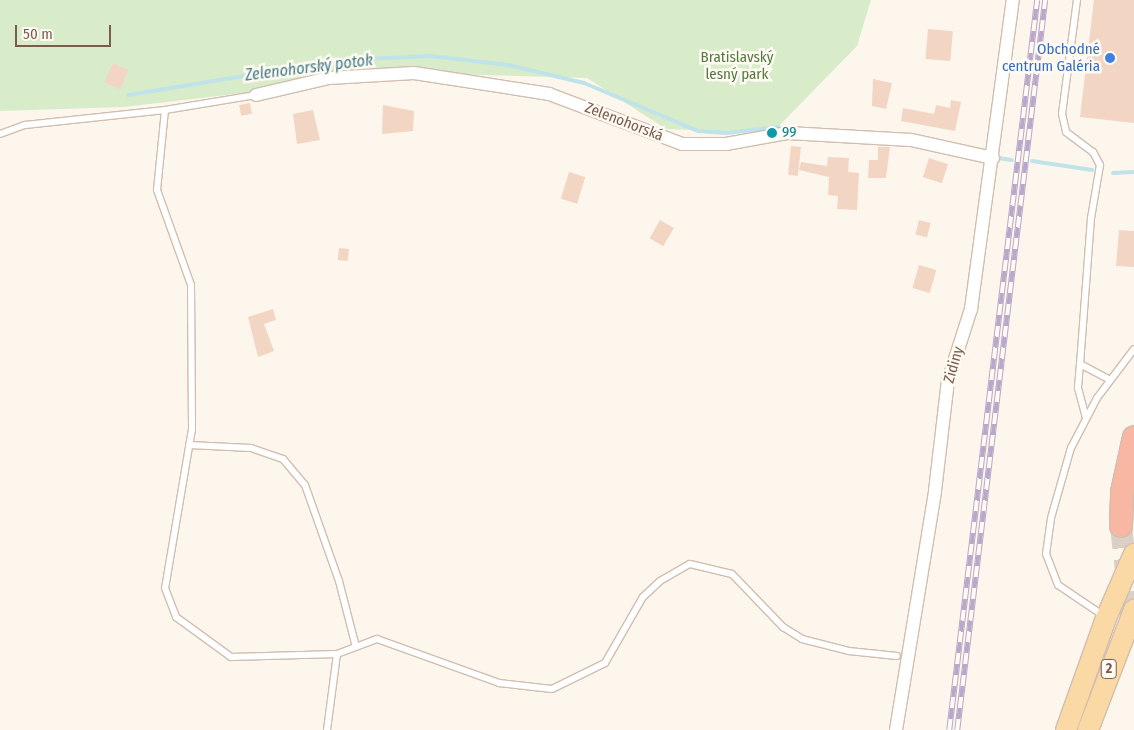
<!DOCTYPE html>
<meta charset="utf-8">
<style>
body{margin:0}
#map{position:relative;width:1134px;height:730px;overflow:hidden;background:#fdf6ec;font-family:"Fira Sans Condensed",sans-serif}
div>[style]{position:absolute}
.green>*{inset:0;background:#d8ecc9}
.stream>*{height:4px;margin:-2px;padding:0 2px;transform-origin:2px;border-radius:2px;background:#bfe3e8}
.building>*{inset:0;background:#f3d5c3;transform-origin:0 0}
.highway-tunnel>*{height:22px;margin-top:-11px;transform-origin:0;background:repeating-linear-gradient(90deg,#dcd0c4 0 22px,transparent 0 33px)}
.roads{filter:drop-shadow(1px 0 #d1beb0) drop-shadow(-1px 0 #d1beb0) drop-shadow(0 1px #d1beb0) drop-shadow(0 -1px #d1beb0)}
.lane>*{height:6px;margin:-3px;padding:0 3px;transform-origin:3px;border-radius:3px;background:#fff}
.street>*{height:12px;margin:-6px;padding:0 6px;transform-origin:6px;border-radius:6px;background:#fff}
.primary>*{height:20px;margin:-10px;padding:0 10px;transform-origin:10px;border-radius:10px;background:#fbd9a5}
.highway>*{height:22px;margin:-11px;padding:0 11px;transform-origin:11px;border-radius:11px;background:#f7b7a3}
.rail>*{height:5.5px;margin-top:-2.75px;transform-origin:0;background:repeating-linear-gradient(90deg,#fffaf3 0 11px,#b9a8c9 0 22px);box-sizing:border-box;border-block:1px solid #b9a8c9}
.dots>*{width:14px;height:14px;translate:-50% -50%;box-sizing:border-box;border:2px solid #fffaf3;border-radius:50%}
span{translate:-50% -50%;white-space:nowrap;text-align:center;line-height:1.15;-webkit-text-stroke:5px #fffaf3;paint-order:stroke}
.shield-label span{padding:1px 4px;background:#fffaf3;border:1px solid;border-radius:4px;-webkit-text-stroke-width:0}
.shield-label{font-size:14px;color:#7a5c4d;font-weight:700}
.shop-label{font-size:15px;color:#366cbe}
.right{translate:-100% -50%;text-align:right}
.park-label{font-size:15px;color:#537a41}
.street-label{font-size:15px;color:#7a5c4d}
.culture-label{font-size:15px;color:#0d838f}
.left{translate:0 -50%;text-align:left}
.water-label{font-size:16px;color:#437c86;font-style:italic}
.scale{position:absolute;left:15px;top:25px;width:96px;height:22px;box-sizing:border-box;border:2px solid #7a5c4d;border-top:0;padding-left:6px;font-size:15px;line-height:18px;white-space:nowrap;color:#7a5c4d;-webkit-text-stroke:4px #fffaf3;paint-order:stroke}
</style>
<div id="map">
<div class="green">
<div style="clip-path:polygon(0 0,871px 0,857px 46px,772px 133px,666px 129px,587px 78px,555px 77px,414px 73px,124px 107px,0 111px)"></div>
</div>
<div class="stream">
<div style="left:128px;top:95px;width:217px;rotate:-9.3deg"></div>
<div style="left:342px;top:60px;width:89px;rotate:-2.6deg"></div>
<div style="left:431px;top:56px;width:78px;rotate:6.7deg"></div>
<div style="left:508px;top:65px;width:78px;rotate:13.3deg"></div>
<div style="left:584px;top:83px;width:124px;rotate:22.8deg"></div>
<div style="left:698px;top:131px;width:28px;rotate:4deg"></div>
<div style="left:726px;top:133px;width:53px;rotate:-6.5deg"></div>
<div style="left:998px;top:158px;width:14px;rotate:8deg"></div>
<div style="left:1032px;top:161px;width:61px;rotate:8.5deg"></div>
<div style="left:1113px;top:173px;width:21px;rotate:-3deg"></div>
</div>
<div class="building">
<div style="clip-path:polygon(1094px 0,1134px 0,1134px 123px,1080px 117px)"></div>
<div style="left:928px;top:29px;width:25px;height:30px;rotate:5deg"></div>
<div style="left:113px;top:63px;width:17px;height:21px;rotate:25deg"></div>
<div style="clip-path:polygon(873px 79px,892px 83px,886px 109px,872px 106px)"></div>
<div style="clip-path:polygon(951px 100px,961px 102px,955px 131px,901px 121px,903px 108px,934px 114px,936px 105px,950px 108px)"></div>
<div style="left:250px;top:103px;width:11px;height:11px;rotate:80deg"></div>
<div style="clip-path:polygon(383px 105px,414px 111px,413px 131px,382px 134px)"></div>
<div style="clip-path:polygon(313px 110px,320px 140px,297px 144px,293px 114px)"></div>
<div style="left:791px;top:146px;width:10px;height:29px;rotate:6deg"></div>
<div style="clip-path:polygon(878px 147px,890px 147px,886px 178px,868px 178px,869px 160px,878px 160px)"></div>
<div style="clip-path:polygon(828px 157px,849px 158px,848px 172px,859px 173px,857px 210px,837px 209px,838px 196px,828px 195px,829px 177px,799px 170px,801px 162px,827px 166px)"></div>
<div style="left:929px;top:158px;width:20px;height:20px;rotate:18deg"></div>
<div style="left:569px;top:172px;width:17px;height:28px;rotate:17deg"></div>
<div style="left:660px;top:220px;width:16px;height:21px;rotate:30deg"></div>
<div style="left:919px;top:220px;width:12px;height:15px;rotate:14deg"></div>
<div style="clip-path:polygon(1119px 230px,1134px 231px,1134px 267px,1116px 266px)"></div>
<div style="left:339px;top:248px;width:10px;height:12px;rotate:6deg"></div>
<div style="left:919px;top:265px;width:18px;height:24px;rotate:16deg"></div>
<div style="clip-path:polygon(273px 309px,276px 320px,264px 324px,274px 351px,258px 357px,248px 317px)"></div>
</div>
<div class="highway-tunnel">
<div style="left:1121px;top:526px;width:118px;rotate:83.7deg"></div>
</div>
<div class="roads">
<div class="lane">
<div style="left:1077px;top:0;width:115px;rotate:97.5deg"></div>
<div style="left:1062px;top:114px;width:18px;rotate:77deg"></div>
<div style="left:1066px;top:132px;width:34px;rotate:37deg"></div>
<div style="left:1093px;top:152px;width:15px;rotate:62deg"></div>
<div style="left:1100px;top:165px;width:54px;rotate:99.6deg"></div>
<div style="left:1091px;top:218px;width:146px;rotate:94.3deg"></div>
<div style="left:1080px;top:364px;width:34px;rotate:28deg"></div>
<div style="left:165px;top:110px;width:80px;rotate:95.7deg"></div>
<div style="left:157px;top:190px;width:101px;rotate:70.3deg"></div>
<div style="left:191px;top:285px;width:144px;rotate:89.6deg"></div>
<div style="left:192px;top:429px;width:161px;rotate:99.6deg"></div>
<div style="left:165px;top:588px;width:31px;rotate:69deg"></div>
<div style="left:176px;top:617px;width:68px;rotate:36deg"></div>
<div style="left:231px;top:657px;width:106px;rotate:-1.6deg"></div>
<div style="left:337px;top:654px;width:43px;rotate:-20.6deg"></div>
<div style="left:377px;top:639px;width:130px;rotate:19.8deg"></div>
<div style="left:499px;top:683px;width:53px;rotate:6.5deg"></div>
<div style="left:552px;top:689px;width:59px;rotate:-26.1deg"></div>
<div style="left:605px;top:663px;width:76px;rotate:-60.1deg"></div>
<div style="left:643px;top:597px;width:23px;rotate:-43deg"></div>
<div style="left:660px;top:581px;width:34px;rotate:-30deg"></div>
<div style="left:690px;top:564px;width:43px;rotate:13.4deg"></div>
<div style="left:732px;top:574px;width:74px;rotate:46.1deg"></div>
<div style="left:783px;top:627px;width:22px;rotate:32deg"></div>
<div style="left:802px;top:639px;width:49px;rotate:14.3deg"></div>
<div style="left:849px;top:651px;width:48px;rotate:5.9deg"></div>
<div style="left:0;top:134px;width:27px;rotate:-20deg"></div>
<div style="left:25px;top:125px;width:141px;rotate:-6.1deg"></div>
<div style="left:165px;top:110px;width:92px;rotate:-9.4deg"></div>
<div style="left:1080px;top:364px;width:24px;rotate:95deg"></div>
<div style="left:1078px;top:388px;width:31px;rotate:75deg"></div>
<div style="left:189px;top:445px;width:62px;rotate:2.8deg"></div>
<div style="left:251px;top:448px;width:34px;rotate:19deg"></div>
<div style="left:283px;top:459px;width:34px;rotate:50deg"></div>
<div style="left:305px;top:485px;width:102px;rotate:70.5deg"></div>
<div style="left:339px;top:581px;width:68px;rotate:75.6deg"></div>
<div style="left:1104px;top:616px;width:55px;rotate:-146deg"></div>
<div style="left:1058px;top:585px;width:33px;rotate:-111deg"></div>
<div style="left:1046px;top:554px;width:36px;rotate:-82deg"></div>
<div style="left:1051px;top:518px;width:73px;rotate:-74.1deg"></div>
<div style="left:1071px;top:448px;width:56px;rotate:-62.5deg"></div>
<div style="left:1097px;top:398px;width:61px;rotate:-52.9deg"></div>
<div style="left:327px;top:730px;width:77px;rotate:-82.5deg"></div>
</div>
<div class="street">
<div style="left:256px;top:95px;width:75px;rotate:-13.1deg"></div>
<div style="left:329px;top:78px;width:85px;rotate:-3.4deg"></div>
<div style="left:414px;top:73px;width:137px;rotate:8.8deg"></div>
<div style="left:549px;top:94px;width:142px;rotate:20.6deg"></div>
<div style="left:682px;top:144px;width:44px"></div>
<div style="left:726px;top:144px;width:63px;rotate:-10.1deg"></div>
<div style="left:788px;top:133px;width:123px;rotate:3.3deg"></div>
<div style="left:911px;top:140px;width:84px;rotate:12.4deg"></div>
<div style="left:896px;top:730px;width:242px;rotate:-80.7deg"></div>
<div style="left:935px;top:491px;width:111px;rotate:-83.3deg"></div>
<div style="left:948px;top:381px;width:76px;rotate:-72.3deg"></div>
<div style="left:971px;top:309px;width:312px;rotate:-82.3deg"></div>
</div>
<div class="primary">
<div style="left:1066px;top:730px;width:119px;rotate:-70.3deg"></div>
<div style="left:1106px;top:618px;width:70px;rotate:-66.4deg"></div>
<div style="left:1088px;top:730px;width:129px;rotate:-69deg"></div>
</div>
<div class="highway">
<div style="left:1121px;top:526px;width:34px;rotate:-88deg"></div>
<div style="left:1122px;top:492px;width:56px;rotate:-77.7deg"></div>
</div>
</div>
<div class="rail">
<div style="left:949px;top:730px;width:735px;rotate:-83.13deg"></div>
<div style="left:957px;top:730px;width:735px;rotate:-83.13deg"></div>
</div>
<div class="dots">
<div style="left:1110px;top:58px;background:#3f7fe0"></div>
<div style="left:772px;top:133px;background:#0f9aa8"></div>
</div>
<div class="shield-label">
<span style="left:1109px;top:669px">2</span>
</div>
<div class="shop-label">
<span class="right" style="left:1100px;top:58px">Obchodné<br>centrum Galéria</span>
</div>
<div class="park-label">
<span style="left:737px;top:66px">Bratislavský<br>lesný park</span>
</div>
<div class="street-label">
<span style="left:624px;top:122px;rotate:21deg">Zelenohorská</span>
<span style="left:954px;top:365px;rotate:-74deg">Zidiny</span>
</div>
<div class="culture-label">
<span class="left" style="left:782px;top:133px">99</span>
</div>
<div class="water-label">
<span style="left:309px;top:68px;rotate:-7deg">Zelenohorský potok</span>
</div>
<div class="scale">50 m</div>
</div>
